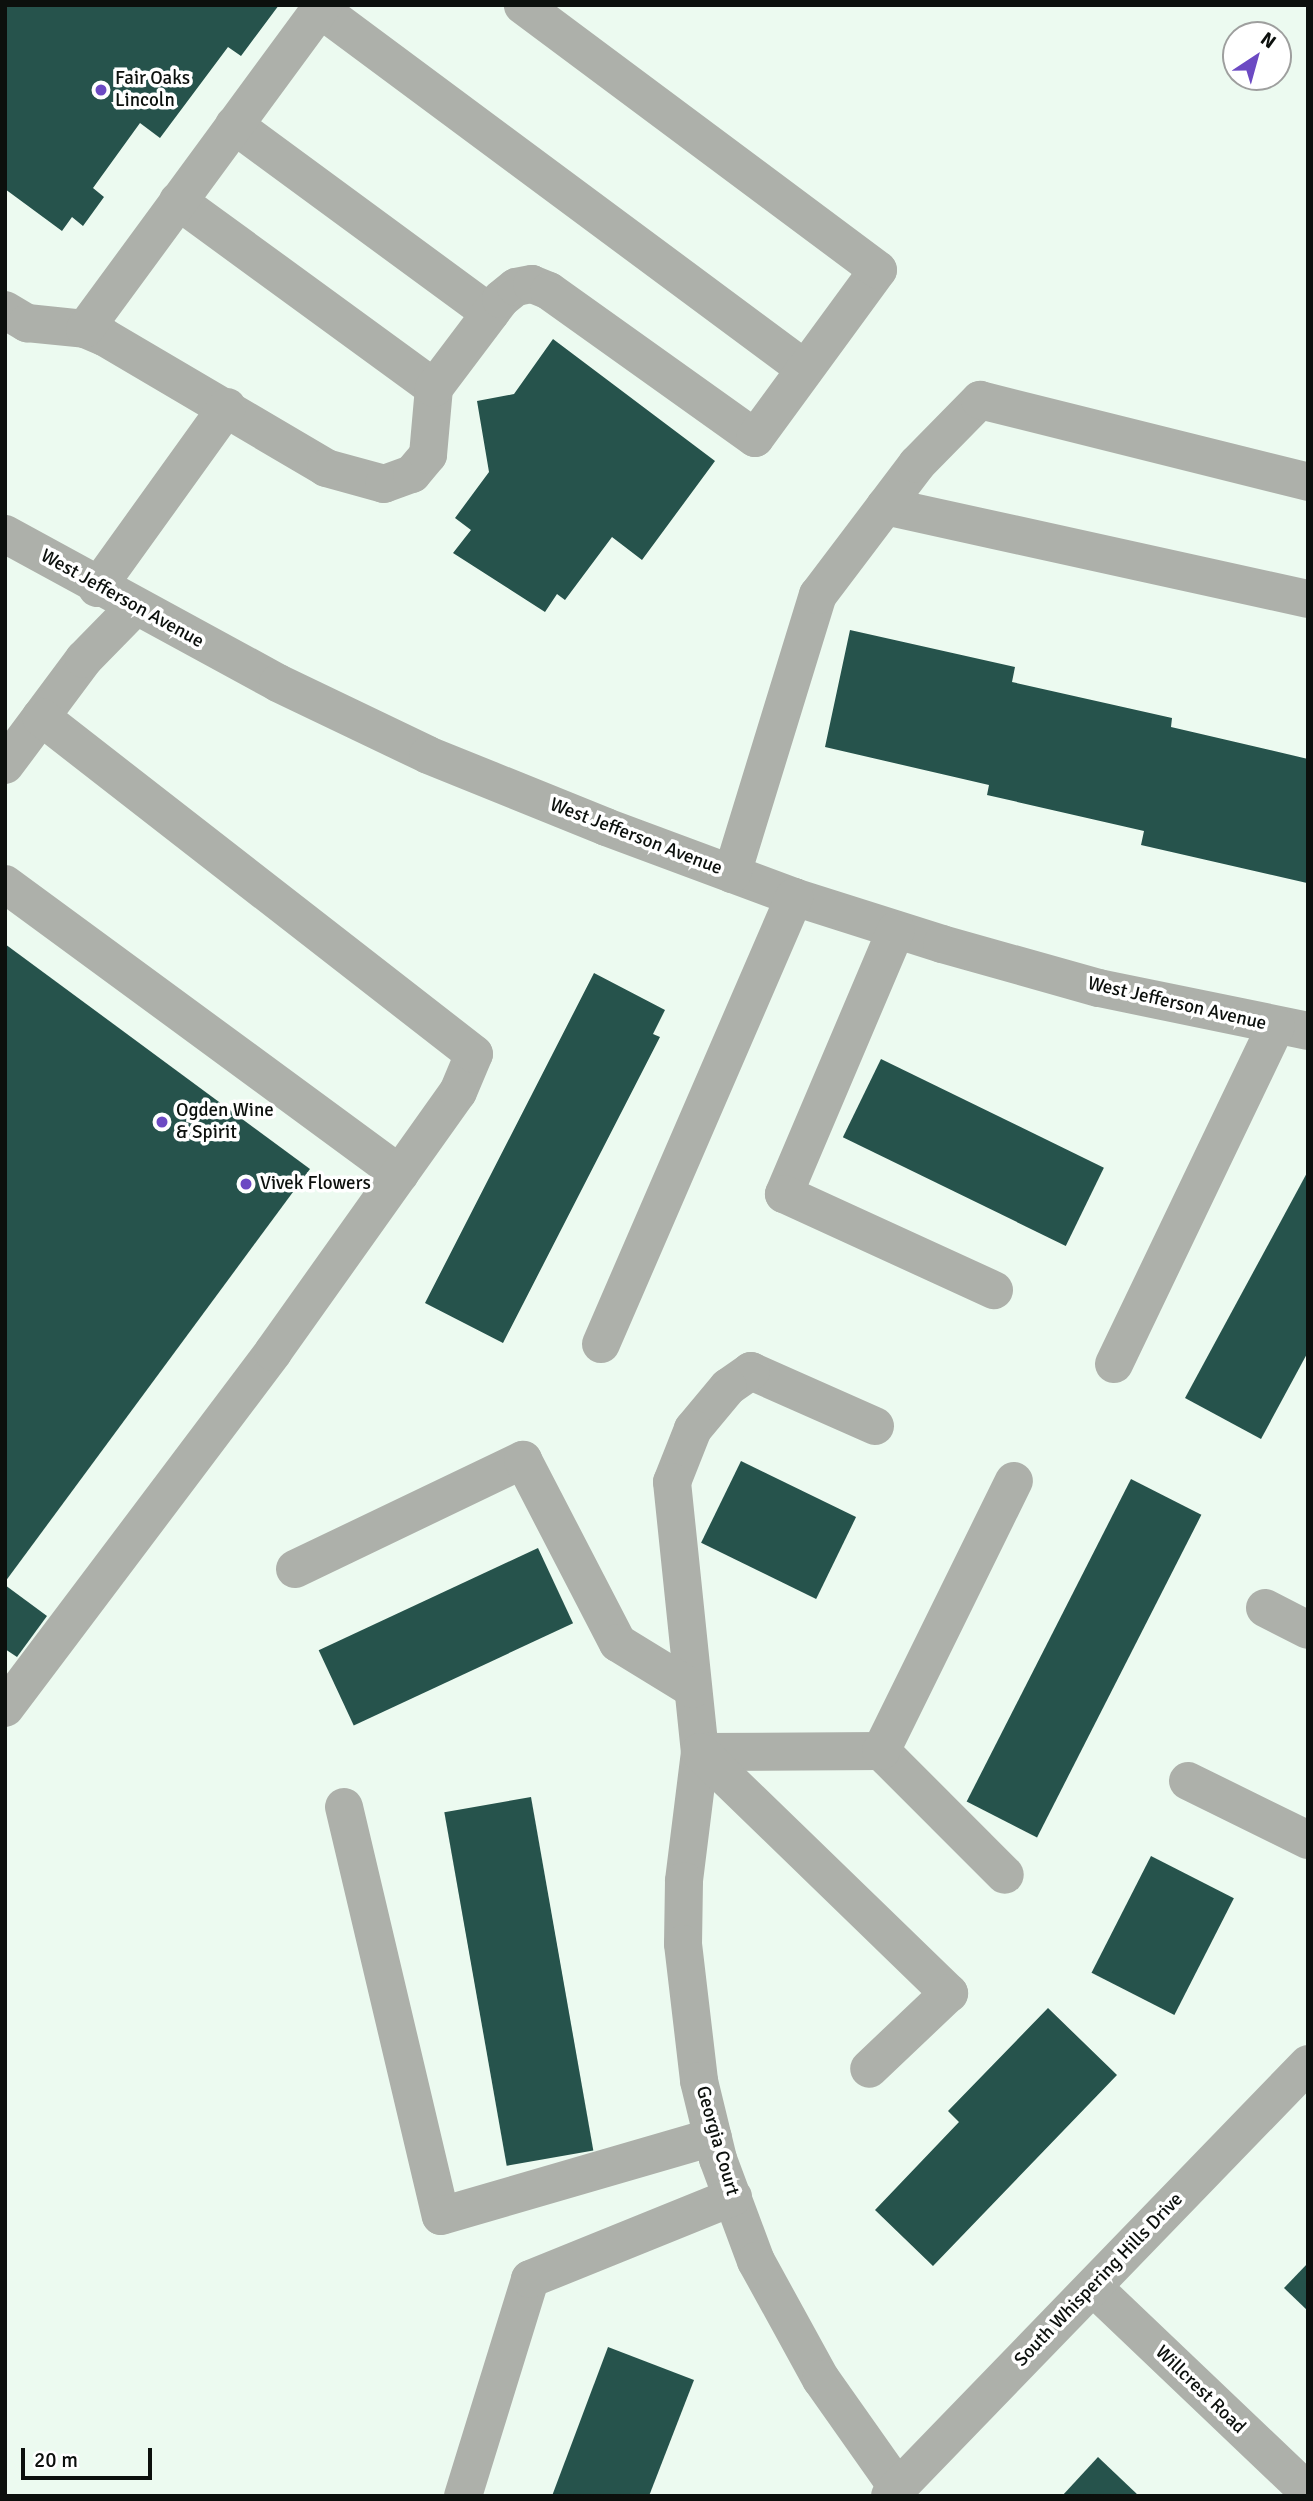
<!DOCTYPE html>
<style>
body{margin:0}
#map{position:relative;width:1313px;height:2501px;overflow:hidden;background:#ecfaf0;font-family:Signika,sans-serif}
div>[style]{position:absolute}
.building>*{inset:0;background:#26534c;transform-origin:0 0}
.minor>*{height:38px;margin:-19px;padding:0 19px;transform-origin:19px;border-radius:19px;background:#adb0aa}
.dots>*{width:19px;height:19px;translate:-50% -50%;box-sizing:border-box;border:4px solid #fff;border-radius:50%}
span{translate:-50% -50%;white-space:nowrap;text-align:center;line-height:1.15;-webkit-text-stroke:7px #fff;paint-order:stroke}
.poi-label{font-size:19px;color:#0c100d}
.left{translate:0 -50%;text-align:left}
.street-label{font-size:19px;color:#0c100d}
.frame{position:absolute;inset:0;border:7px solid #0c100d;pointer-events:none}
.north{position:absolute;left:1222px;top:21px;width:70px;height:70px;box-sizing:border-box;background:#fff;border:2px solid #9e9f9e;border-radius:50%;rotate:36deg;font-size:19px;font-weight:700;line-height:28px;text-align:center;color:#0c100d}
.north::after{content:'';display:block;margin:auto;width:24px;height:32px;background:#6c4ac3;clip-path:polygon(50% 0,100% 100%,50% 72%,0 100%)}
.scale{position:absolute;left:21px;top:2448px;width:131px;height:32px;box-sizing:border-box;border:4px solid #0c100d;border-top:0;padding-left:9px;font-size:21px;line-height:24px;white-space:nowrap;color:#0c100d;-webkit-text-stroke:5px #fff;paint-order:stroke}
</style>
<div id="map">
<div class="building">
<div style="clip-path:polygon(5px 5px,279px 5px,241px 56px,228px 47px,160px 138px,140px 123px,93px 188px,104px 197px,83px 226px,72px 217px,62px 231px,5px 189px)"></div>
<div style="clip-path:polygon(553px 339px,715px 461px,642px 560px,612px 537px,565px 600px,557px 594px,545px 612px,453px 553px,471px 530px,455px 518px,489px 472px,477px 401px,514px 394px)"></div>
<div style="clip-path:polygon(850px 630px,1015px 667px,1012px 682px,1172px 718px,1171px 727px,1308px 759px,1307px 883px,1141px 845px,1144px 831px,987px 795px,989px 785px,825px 747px)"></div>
<div style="clip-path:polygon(5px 944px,310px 1169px,5px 1582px)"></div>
<div style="clip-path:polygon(594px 973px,665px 1010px,653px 1034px,660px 1037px,503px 1343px,425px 1303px)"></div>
<div style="left:881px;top:1059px;width:248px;height:87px;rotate:26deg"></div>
<div style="clip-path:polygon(1308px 1171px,1308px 1352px,1261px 1439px,1185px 1398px)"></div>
<div style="left:741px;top:1461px;width:128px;height:91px;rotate:26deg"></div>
<div style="left:1131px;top:1479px;width:79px;height:362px;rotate:27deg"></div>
<div style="left:538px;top:1548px;width:83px;height:242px;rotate:65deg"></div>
<div style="clip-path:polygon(5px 1585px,47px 1616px,17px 1657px,5px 1649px)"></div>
<div style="left:531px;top:1797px;width:359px;height:88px;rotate:80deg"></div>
<div style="left:1151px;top:1856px;width:93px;height:131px;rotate:27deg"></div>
<div style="clip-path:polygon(1048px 2008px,1117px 2075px,933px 2266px,875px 2210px,959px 2122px,948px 2111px)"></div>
<div style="clip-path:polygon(1308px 2263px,1308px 2311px,1284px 2288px)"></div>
<div style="clip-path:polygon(608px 2347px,694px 2380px,649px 2496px,552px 2496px)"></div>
<div style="clip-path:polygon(1098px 2457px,1139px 2496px,1062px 2496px)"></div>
</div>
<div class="minor">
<div style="left:320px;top:9px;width:604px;rotate:36.59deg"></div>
<div style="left:234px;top:125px;width:318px;rotate:36.3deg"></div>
<div style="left:178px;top:201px;width:317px;rotate:36.1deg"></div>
<div style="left:5px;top:310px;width:26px;rotate:31deg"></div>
<div style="left:27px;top:323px;width:58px;rotate:5.9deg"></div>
<div style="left:85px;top:329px;width:21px;rotate:23deg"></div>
<div style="left:104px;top:337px;width:258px;rotate:30.5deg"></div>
<div style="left:326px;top:468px;width:60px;rotate:15.4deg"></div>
<div style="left:384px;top:484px;width:30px;rotate:-20deg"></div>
<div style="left:412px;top:474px;width:25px;rotate:-50deg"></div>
<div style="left:428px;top:455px;width:67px;rotate:-84.9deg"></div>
<div style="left:434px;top:388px;width:111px;rotate:-53deg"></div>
<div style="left:501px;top:299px;width:19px;rotate:-39deg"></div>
<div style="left:516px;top:287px;width:16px;rotate:-11deg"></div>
<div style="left:532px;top:284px;width:18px;rotate:22deg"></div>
<div style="left:549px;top:291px;width:253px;rotate:35.5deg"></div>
<div style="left:755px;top:438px;width:208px;rotate:-53.8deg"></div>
<div style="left:878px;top:270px;width:443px;rotate:-143.3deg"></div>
<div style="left:85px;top:329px;width:402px;rotate:-53.7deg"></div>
<div style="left:885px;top:506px;width:433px;rotate:12.4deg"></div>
<div style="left:5px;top:534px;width:311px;rotate:28.6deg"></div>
<div style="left:278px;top:683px;width:166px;rotate:25.6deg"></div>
<div style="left:428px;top:755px;width:192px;rotate:22deg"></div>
<div style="left:606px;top:827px;width:201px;rotate:20.4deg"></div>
<div style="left:794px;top:897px;width:155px;rotate:17.6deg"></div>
<div style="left:942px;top:944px;width:163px;rotate:15.7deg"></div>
<div style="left:1099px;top:988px;width:213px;rotate:11.6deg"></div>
<div style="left:97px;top:588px;width:223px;rotate:-54.3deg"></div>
<div style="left:5px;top:765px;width:132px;rotate:-53.3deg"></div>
<div style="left:84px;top:659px;width:71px;rotate:-45.6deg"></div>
<div style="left:732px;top:874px;width:292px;rotate:-72.9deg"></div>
<div style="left:818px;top:595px;width:164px;rotate:-52.9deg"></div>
<div style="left:917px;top:464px;width:90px;rotate:-45.5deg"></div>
<div style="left:980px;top:400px;width:338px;rotate:14deg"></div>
<div style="left:5px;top:884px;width:490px;rotate:36.3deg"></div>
<div style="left:896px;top:930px;width:287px;rotate:113deg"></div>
<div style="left:784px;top:1194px;width:231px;rotate:24.6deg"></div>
<div style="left:601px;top:1344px;width:487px;rotate:-66.6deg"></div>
<div style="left:1114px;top:1364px;width:375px;rotate:-64.4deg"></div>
<div style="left:875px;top:1426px;width:136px;rotate:-156.1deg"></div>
<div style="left:751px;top:1371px;width:28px;rotate:145deg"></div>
<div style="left:728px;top:1387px;width:55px;rotate:129.8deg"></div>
<div style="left:693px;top:1429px;width:57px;rotate:111.6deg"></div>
<div style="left:672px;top:1482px;width:271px;rotate:84.1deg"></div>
<div style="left:700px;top:1752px;width:130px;rotate:97.1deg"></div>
<div style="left:684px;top:1881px;width:63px;rotate:90.9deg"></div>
<div style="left:683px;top:1944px;width:138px;rotate:83.3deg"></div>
<div style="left:699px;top:2081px;width:80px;rotate:76.3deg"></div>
<div style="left:718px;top:2159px;width:109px;rotate:69.6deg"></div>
<div style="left:756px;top:2261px;width:135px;rotate:61.2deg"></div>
<div style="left:821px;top:2379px;width:133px;rotate:54.8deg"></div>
<div style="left:295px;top:1569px;width:253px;rotate:-25.6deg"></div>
<div style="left:523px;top:1460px;width:206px;rotate:62.6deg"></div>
<div style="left:618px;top:1643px;width:88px;rotate:31.5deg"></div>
<div style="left:1265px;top:1608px;width:48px;rotate:27.1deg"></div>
<div style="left:5px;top:1708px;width:446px;rotate:-53deg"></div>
<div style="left:273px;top:1352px;width:319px;rotate:-54.6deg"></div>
<div style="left:458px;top:1092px;width:41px;rotate:-67.2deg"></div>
<div style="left:474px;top:1054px;width:549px;rotate:-142.11deg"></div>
<div style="left:881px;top:1751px;width:175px;rotate:45deg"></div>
<div style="left:700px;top:1752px;width:181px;rotate:-0.3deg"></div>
<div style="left:881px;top:1751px;width:301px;rotate:-63.8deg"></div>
<div style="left:700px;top:1752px;width:347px;rotate:44.1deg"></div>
<div style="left:949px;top:1993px;width:110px;rotate:136.5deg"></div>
<div style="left:1188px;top:1781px;width:134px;rotate:26.2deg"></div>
<div style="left:344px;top:1807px;width:420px;rotate:76.7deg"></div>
<div style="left:441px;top:2216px;width:283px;rotate:-16.2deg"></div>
<div style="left:1093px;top:2287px;width:297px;rotate:43.6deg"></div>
<div style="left:463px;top:2496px;width:227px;rotate:-72.8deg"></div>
<div style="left:530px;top:2279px;width:219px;rotate:-22deg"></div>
<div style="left:890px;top:2496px;width:601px;rotate:-45.94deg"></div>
</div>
<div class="dots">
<div style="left:101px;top:90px;background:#6c4ac3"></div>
<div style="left:162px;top:1122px;background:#6c4ac3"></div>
<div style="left:246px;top:1184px;background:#6c4ac3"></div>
</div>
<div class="poi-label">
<span class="left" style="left:115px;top:90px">Fair Oaks<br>Lincoln</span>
<span class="left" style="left:176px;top:1122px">Ogden Wine<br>&amp; Spirit</span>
<span class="left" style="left:260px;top:1184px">Vivek Flowers</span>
</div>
<div class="street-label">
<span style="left:122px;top:599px;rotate:29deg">West Jefferson Avenue</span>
<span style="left:636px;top:837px;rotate:21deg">West Jefferson Avenue</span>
<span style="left:1177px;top:1004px;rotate:13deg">West Jefferson Avenue</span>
<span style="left:717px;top:2141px;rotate:74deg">Georgia Court</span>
<span style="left:1099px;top:2280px;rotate:-46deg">South Whispering Hills Drive</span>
<span style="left:1200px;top:2390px;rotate:44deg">Willcrest Road</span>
</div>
<div class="frame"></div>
<div class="north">N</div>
<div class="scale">20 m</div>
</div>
